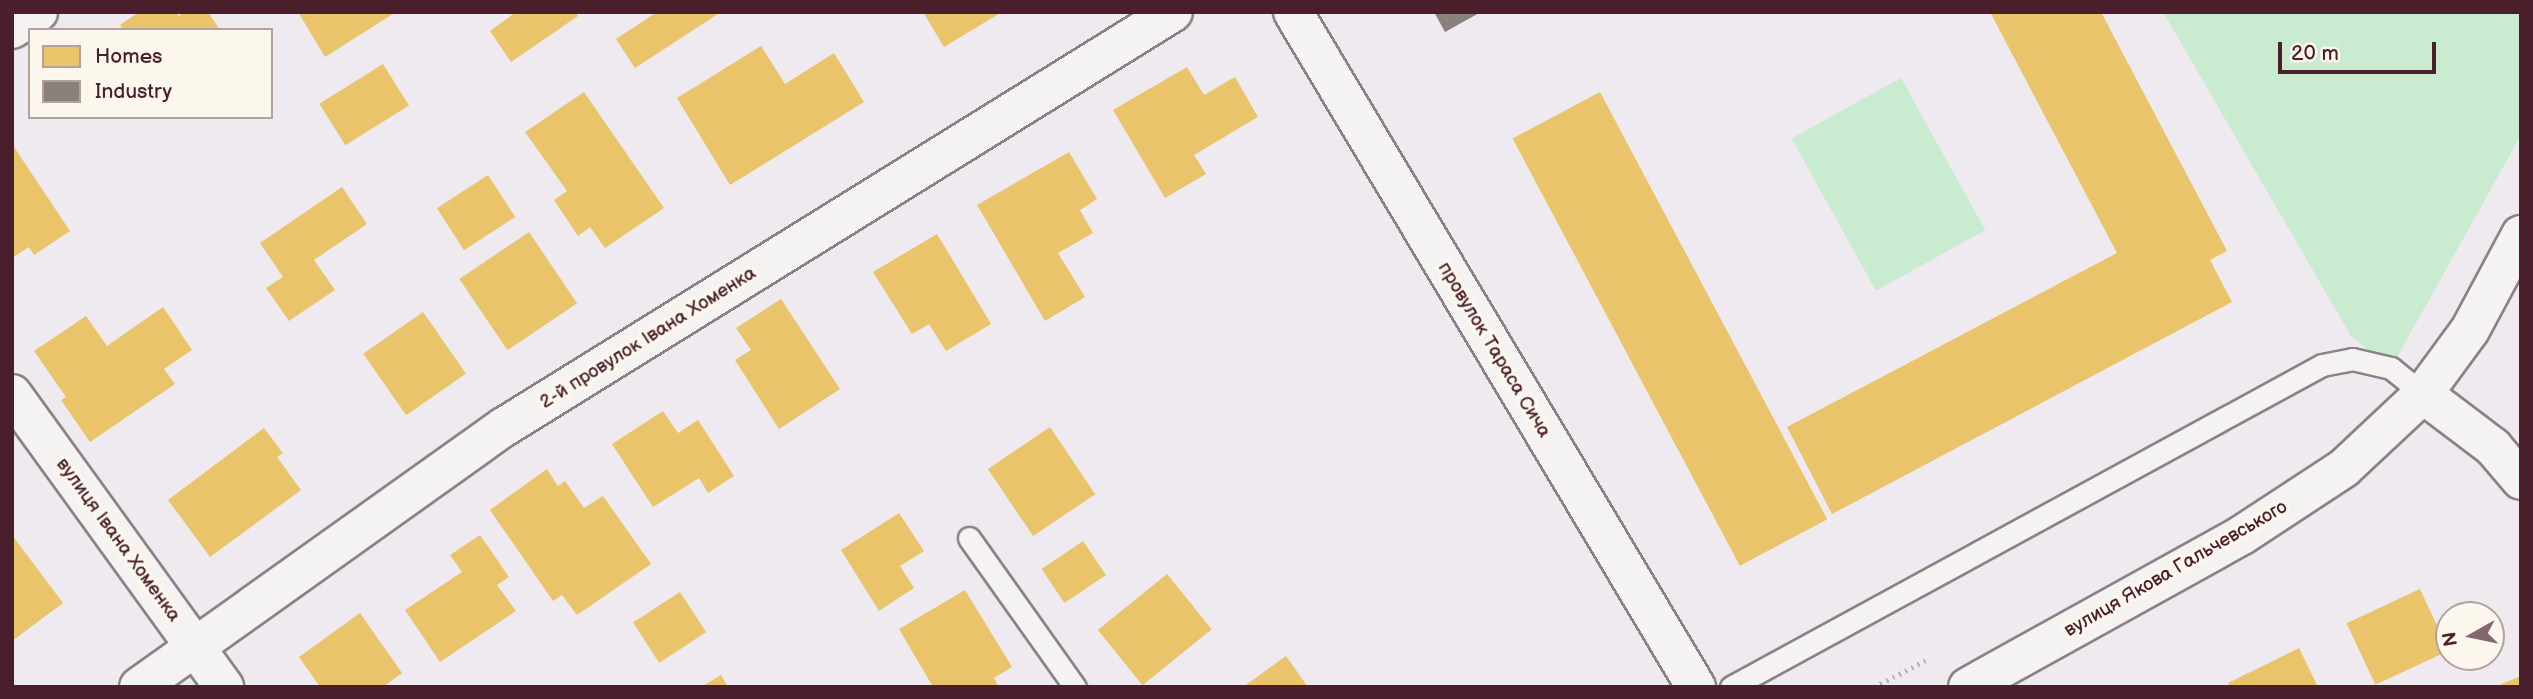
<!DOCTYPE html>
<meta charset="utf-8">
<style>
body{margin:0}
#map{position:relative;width:2533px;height:699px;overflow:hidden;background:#eeeaef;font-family:"Balsamiq Sans",sans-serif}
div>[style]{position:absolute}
.green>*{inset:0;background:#c9ebcf;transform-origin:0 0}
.homes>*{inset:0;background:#e9c46a;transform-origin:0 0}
.industry>*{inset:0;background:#8a817c}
.path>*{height:4.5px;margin-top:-2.25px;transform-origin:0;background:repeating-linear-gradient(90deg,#b7b1b1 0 2px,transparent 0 7px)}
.roads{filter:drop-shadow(2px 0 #8c8286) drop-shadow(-2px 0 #8c8286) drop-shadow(0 2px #8c8286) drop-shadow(0 -2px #8c8286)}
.lane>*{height:21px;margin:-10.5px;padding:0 10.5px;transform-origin:10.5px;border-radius:10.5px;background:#f5f3f1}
.street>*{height:38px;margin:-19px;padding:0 19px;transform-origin:19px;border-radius:19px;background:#f5f3f1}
span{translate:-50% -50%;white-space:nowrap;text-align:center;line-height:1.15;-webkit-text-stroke:7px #fbf7ec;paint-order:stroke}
.street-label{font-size:19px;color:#4a1f2b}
.frame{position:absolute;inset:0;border:14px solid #4a1f2b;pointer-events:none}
.legend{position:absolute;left:28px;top:28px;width:245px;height:91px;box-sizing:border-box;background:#fbf7ec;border:2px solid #b4a19f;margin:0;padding:9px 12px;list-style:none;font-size:21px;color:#4a1f2b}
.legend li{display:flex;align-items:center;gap:14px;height:35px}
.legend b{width:35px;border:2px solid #b4a19f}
.north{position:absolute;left:2435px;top:601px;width:70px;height:70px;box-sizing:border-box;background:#fbf7ec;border:2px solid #b4a19f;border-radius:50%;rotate:261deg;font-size:19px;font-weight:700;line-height:28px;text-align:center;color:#4a1f2b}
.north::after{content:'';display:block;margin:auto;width:24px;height:32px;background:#836670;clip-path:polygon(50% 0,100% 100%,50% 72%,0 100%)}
.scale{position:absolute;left:2278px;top:42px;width:158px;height:32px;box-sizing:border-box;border:4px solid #4a1f2b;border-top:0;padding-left:9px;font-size:21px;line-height:24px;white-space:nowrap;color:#4a1f2b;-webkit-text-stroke:5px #fbf7ec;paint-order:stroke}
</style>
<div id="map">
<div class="green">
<div style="clip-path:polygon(2163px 12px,2521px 12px,2521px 135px,2391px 368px,2351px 336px)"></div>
<div style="left:1901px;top:78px;width:174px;height:125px;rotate:61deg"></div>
</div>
<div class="homes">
<div style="clip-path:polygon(139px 12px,176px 12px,179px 16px,184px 12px,208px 12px,220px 30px,124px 30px,120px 25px)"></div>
<div style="clip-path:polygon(298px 12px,396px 12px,325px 57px)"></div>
<div style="clip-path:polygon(516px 12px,576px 12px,578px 16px,511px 62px,490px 31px)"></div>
<div style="clip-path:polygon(657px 12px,721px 12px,635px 68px,616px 39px)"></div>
<div style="clip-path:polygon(923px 12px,1002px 12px,944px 47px)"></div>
<div style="clip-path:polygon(1990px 12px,2101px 12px,2227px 251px,2210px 260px,2232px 302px,1832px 514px,1787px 427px,2117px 253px)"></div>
<div style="clip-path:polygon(761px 46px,785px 84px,834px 53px,864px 102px,730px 185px,677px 98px)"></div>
<div style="left:383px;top:64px;width:49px;height:75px;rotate:58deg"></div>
<div style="clip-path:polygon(1187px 67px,1204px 95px,1235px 77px,1258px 117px,1194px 155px,1206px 174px,1165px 198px,1113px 110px)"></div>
<div style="clip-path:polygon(584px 92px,664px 208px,605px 248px,590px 227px,578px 236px,554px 200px,567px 191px,525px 132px)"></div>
<div style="left:1600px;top:92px;width:484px;height:99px;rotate:62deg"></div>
<div style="clip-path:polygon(12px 144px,70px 231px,34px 255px,29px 247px,12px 258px)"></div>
<div style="clip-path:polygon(1069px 152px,1097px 199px,1080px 210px,1093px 233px,1058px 253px,1085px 297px,1045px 321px,977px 205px)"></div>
<div style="left:488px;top:175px;width:50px;height:61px;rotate:57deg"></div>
<div style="clip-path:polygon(342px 187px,367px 224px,314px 260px,335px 290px,289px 321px,266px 288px,283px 277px,260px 243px)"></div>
<div style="left:529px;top:232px;width:86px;height:84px;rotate:56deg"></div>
<div style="clip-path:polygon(937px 234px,991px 324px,946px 351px,929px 324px,912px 334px,873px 272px)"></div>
<div style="clip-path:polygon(781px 299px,840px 389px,779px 429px,735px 360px,751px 350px,736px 328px)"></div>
<div style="clip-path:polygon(163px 307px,192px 350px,164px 369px,175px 384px,90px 442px,61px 400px,66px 397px,34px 351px,86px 316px,107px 346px)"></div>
<div style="left:423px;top:312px;width:75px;height:73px;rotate:55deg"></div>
<div style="clip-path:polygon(663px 411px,678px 433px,698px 420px,734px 476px,708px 493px,699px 478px,653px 507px,612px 444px)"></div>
<div style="left:1050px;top:427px;width:81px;height:75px;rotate:56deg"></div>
<div style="clip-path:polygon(264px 428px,283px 453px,277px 457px,301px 490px,210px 557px,168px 500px)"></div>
<div style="clip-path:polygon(547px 469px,558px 486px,565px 481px,584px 508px,603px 496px,651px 564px,577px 615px,562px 595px,553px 601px,490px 510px)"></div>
<div style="clip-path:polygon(899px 513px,924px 551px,900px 566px,914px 588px,879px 611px,841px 550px)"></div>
<div style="clip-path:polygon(12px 535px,63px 603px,12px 641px)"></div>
<div style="clip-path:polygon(480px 535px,509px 577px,497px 585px,516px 611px,440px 662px,405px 610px,462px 572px,450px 555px)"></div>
<div style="left:1083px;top:541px;width:41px;height:50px;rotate:56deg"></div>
<div style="left:1167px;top:574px;width:71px;height:89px;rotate:51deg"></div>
<div style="left:2420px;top:589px;width:68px;height:81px;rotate:65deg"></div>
<div style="clip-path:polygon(965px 590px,1012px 667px,994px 678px,999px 687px,933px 687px,899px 629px)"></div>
<div style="left:680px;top:592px;width:48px;height:56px;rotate:57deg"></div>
<div style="clip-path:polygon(360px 613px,402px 673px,383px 687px,320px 687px,299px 657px)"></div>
<div style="clip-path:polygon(2299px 648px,2318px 687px,2230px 687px,2228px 683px)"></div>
<div style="clip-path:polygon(1286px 656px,1308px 687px,1243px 687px)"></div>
<div style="clip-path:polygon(721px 675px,728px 687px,701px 687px)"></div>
<div style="clip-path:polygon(2521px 676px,2521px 687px,2494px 687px)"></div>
</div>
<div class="industry">
<div style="clip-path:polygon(1434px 12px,1481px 12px,1445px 32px)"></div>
</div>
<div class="path">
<div style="left:1874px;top:687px;width:63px;rotate:-27.4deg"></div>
</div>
<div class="roads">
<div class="lane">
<div style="left:969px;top:538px;width:183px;rotate:54.6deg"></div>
<div style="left:1731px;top:687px;width:673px;rotate:-28.58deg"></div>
<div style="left:2322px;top:365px;width:31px;rotate:-11deg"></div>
<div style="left:2352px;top:359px;width:40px;rotate:13deg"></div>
<div style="left:2391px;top:368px;width:41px;rotate:39.1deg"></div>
</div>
<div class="street">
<div style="left:1293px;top:12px;width:786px;rotate:59.16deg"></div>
<div style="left:12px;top:29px;width:31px;rotate:-33deg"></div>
<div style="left:12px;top:394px;width:362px;rotate:54.1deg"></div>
<div style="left:2423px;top:394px;width:88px;rotate:37.1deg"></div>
<div style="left:2493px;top:447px;width:43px;rotate:49.7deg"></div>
<div style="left:139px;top:687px;width:448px;rotate:-35.5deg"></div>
<div style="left:504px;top:427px;width:787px;rotate:-31.81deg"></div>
<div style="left:1968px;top:687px;width:313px;rotate:-29deg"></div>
<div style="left:2242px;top:535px;width:122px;rotate:-33.3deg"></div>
<div style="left:2344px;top:468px;width:108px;rotate:-43.1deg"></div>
<div style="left:2423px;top:394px;width:79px;rotate:-53.7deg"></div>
<div style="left:2470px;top:330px;width:108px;rotate:-61.8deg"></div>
</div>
</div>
<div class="street-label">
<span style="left:648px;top:338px;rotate:-32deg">2-й провулок Івана Хоменка</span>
<span style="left:1494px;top:350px;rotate:59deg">провулок Тараса Сича</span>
<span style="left:118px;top:540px;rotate:54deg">вулиця Івана Хоменка</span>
<span style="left:2176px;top:569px;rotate:-30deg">вулиця Якова Гальчевського</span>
</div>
<div class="frame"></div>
<ul class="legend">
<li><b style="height:19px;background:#e9c46a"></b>Homes</li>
<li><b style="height:19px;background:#8a817c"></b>Industry</li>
</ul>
<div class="north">N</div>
<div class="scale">20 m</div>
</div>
